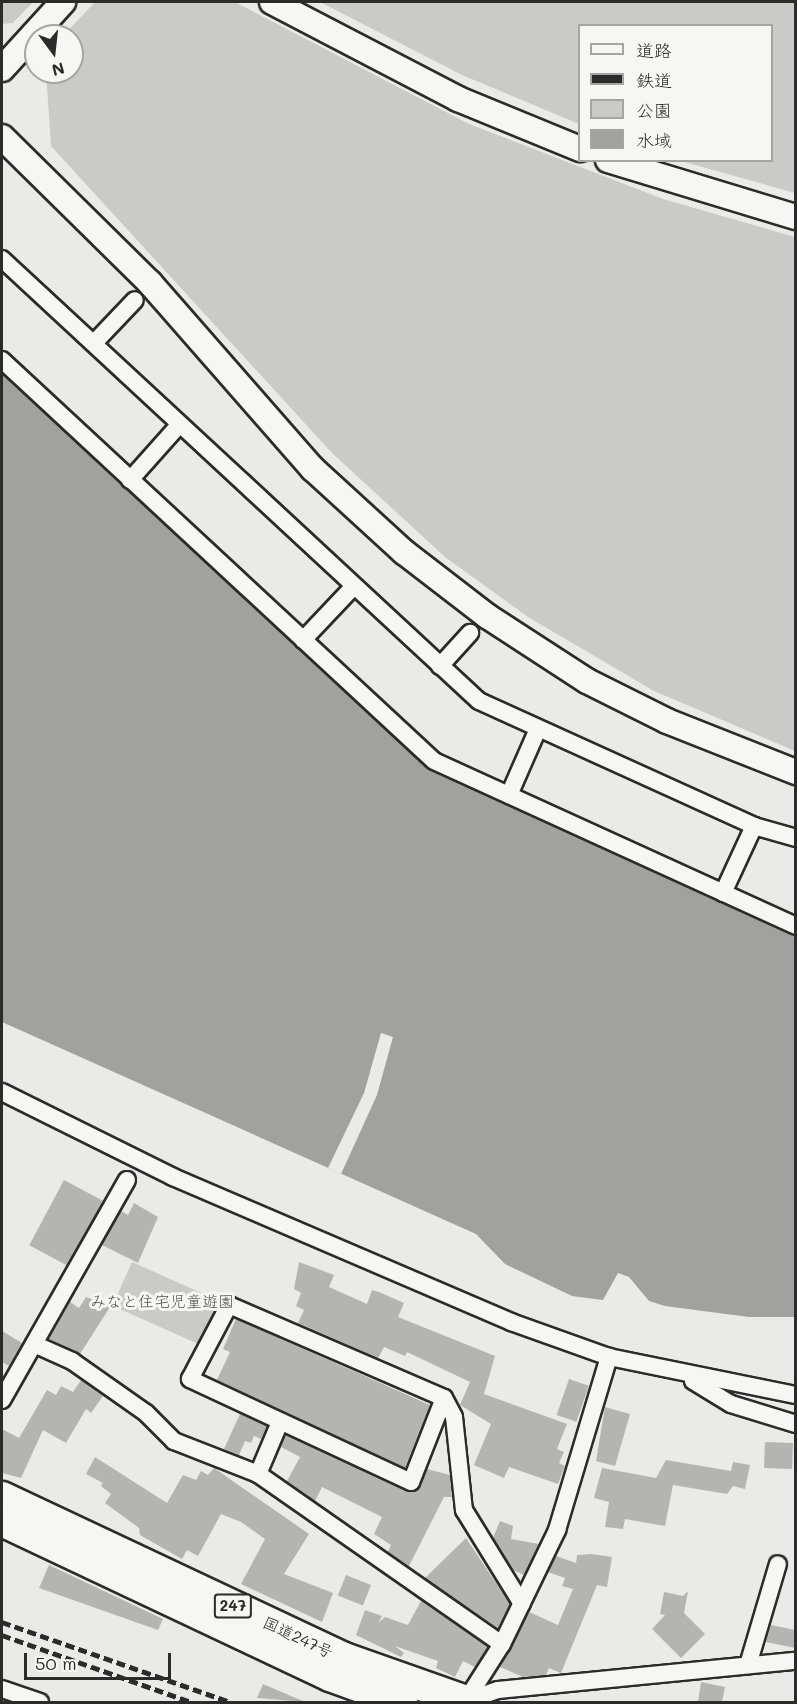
<!DOCTYPE html>
<meta charset="utf-8">
<style>
body{margin:0}
#map{position:relative;width:797px;height:1704px;overflow:hidden;background:#eaeae6;font-family:Mali,"Klee One",sans-serif}
div>[style]{position:absolute}
.green>*{inset:0;background:#cacac7;transform-origin:0 0}
.water>*{inset:0;background:#a1a19e}
.pier>*{inset:0;background:#eaeae6}
.building>*{inset:0;background:#b4b4b1;transform-origin:0 0}
.roads{filter:drop-shadow(2px 0 #2b2b2b) drop-shadow(-2px 0 #2b2b2b) drop-shadow(0 2px #2b2b2b) drop-shadow(0 -2px #2b2b2b)}
.street>*{height:16px;margin:-8px;padding:0 8px;transform-origin:8px;border-radius:8px;background:#f6f6f2}
.secondary>*{height:24px;margin:-12px;padding:0 12px;transform-origin:12px;border-radius:12px;background:#f6f6f2}
.highway>*{height:30px;margin:-15px;padding:0 15px;transform-origin:15px;border-radius:15px;background:#f6f6f2}
.rail>*{height:4.5px;margin-top:-2.25px;transform-origin:0;background:repeating-linear-gradient(90deg,#2b2b2b 0 9px,transparent 0 13.5px)}
span{translate:-50% -50%;white-space:nowrap;text-align:center;line-height:1.15;-webkit-text-stroke:6px #f6f6f2;paint-order:stroke}
.shield-label span{padding:2px 4px;background:#f6f6f2;border:2px solid;border-radius:4px;-webkit-text-stroke-width:0}
.shield-label{font-size:15px;color:#2b2b2b;font-weight:700}
.park-label{font-size:16px;color:#535352}
.street-label{font-size:16px;color:#2b2b2b}
.frame{position:absolute;inset:0;border:3px solid #2b2b2b;pointer-events:none}
.legend{position:absolute;left:578px;top:24px;width:195px;height:138px;box-sizing:border-box;background:#f6f6f2;border:2px solid #a5a5a2;margin:0;padding:8px 10px;list-style:none;font-size:18px;color:#2b2b2b}
.legend li{display:flex;align-items:center;gap:12px;height:30px}
.legend b{width:30px;border:2px solid #a5a5a2}
.north{position:absolute;left:24px;top:24px;width:60px;height:60px;box-sizing:border-box;background:#f6f6f2;border:2px solid #a5a5a2;border-radius:50%;rotate:165deg;font-size:16px;font-weight:700;line-height:24px;text-align:center;color:#2b2b2b}
.north::after{content:'';display:block;margin:auto;width:21px;height:27px;background:#2b2b2b;clip-path:polygon(50% 0,100% 100%,50% 72%,0 100%)}
.scale{position:absolute;left:24px;top:1653px;width:147px;height:27px;box-sizing:border-box;border:3px solid #2b2b2b;border-top:0;padding-left:8px;font-size:18px;line-height:21px;white-space:nowrap;color:#2b2b2b;-webkit-text-stroke:4px #f6f6f2;paint-order:stroke}
</style>
<div id="map">
<div class="green">
<div style="clip-path:polygon(2px 2px,33px 2px,13px 23px,2px 24px)"></div>
<div style="clip-path:polygon(95px 2px,235px 2px,469px 124px,663px 199px,795px 237px,795px 751px,654px 691px,528px 617px,445px 557px,332px 453px,51px 146px,46px 72px,72px 72px,72px 36px,63px 36px)"></div>
<div style="clip-path:polygon(320px 2px,795px 2px,795px 193px,681px 161px,772px 160px,772px 26px,580px 26px,579px 124px,462px 75px)"></div>
<div style="left:132px;top:1262px;width:97px;height:48px;rotate:24deg"></div>
</div>
<div class="water">
<div style="clip-path:polygon(2px 372px,431px 771px,795px 937px,795px 1317px,749px 1317px,665px 1306px,649px 1301px,629px 1277px,618px 1273px,603px 1300px,572px 1296px,505px 1264px,476px 1234px,2px 1022px)"></div>
</div>
<div class="pier">
<div style="clip-path:polygon(381px 1033px,393px 1037px,377px 1095px,341px 1174px,328px 1168px,364px 1093px)"></div>
</div>
<div class="building">
<div style="left:64px;top:1180px;width:44px;height:74px;rotate:28deg"></div>
<div style="clip-path:polygon(134px 1203px,158px 1217px,138px 1263px,102px 1245px,121px 1211px,128px 1215px)"></div>
<div style="clip-path:polygon(299px 1262px,334px 1275px,329px 1287px,367px 1304px,372px 1290px,379px 1292px,404px 1303px,398px 1317px,495px 1356px,484px 1394px,567px 1424px,557px 1449px,564px 1452px,559px 1463px,565px 1466px,558px 1484px,509px 1467px,504px 1478px,474px 1465px,491px 1424px,460px 1405px,470px 1382px,407px 1352px,405px 1356px,384px 1347px,378px 1358px,298px 1323px,304px 1310px,296px 1306px,301px 1293px,294px 1289px)"></div>
<div style="clip-path:polygon(86px 1297px,110px 1307px,80px 1354px,49px 1339px,70px 1302px,79px 1308px)"></div>
<div style="clip-path:polygon(236px 1319px,430px 1405px,405px 1468px,217px 1380px,230px 1352px,223px 1349px)"></div>
<div style="clip-path:polygon(2px 1331px,22px 1343px,9px 1366px,2px 1362px)"></div>
<div style="left:569px;top:1379px;width:21px;height:38px;rotate:19deg"></div>
<div style="clip-path:polygon(81px 1380px,103px 1396px,91px 1413px,86px 1409px,66px 1443px,43px 1430px,21px 1478px,2px 1473px,2px 1429px,19px 1438px,47px 1390px,56px 1395px,61px 1386px,73px 1392px)"></div>
<div style="clip-path:polygon(605px 1407px,630px 1414px,615px 1466px,596px 1461px)"></div>
<div style="clip-path:polygon(240px 1414px,267px 1426px,261px 1439px,254px 1436px,251px 1443px,245px 1441px,239px 1455px,224px 1449px)"></div>
<div style="clip-path:polygon(286px 1435px,407px 1492px,418px 1490px,427px 1469px,450px 1475px,452px 1497px,444px 1497px,409px 1566px,388px 1552px,391px 1545px,374px 1534px,382px 1517px,322px 1487px,315px 1501px,287px 1481px,300px 1457px,281px 1447px)"></div>
<div style="left:765px;top:1442px;width:28px;height:26px;rotate:2deg"></div>
<div style="clip-path:polygon(95px 1457px,167px 1503px,183px 1475px,196px 1480px,201px 1471px,208px 1475px,214px 1468px,309px 1534px,284px 1574px,333px 1593px,322px 1622px,241px 1584px,265px 1539px,241px 1522px,221px 1514px,198px 1556px,187px 1550px,182px 1559px,140px 1535px,139px 1528px,105px 1503px,111px 1494px,101px 1486px,103px 1483px,86px 1474px)"></div>
<div style="clip-path:polygon(666px 1460px,731px 1471px,733px 1462px,750px 1465px,745px 1489px,733px 1486px,727px 1494px,673px 1485px,665px 1526px,625px 1519px,623px 1529px,605px 1527px,609px 1502px,594px 1498px,602px 1468px,656px 1478px)"></div>
<div style="clip-path:polygon(500px 1521px,513px 1526px,511px 1539px,539px 1544px,524px 1575px,513px 1570px,493px 1538px)"></div>
<div style="clip-path:polygon(466px 1538px,510px 1604px,498px 1628px,425px 1578px)"></div>
<div style="clip-path:polygon(592px 1554px,612px 1557px,607px 1587px,597px 1585px,561px 1673px,549px 1668px,546px 1675px,523px 1677px,500px 1667px,529px 1612px,558px 1625px,573px 1589px,562px 1586px,565px 1578px,548px 1572px,556px 1556px,576px 1563px,577px 1555px)"></div>
<div style="clip-path:polygon(49px 1565px,163px 1619px,158px 1630px,39px 1588px)"></div>
<div style="left:346px;top:1575px;width:27px;height:22px;rotate:22deg"></div>
<div style="clip-path:polygon(688px 1591px,684px 1613px,705px 1634px,681px 1658px,652px 1629px,665px 1615px,660px 1614px,664px 1592px,683px 1596px)"></div>
<div style="clip-path:polygon(421px 1601px,488px 1647px,475px 1667px,463px 1661px,455px 1677px,436px 1668px,438px 1661px,395px 1646px,404px 1653px,401px 1657px,356px 1635px,365px 1610px,382px 1616px,378px 1623px,385px 1617px,408px 1625px)"></div>
<div style="clip-path:polygon(771px 1625px,795px 1630px,795px 1648px,766px 1642px)"></div>
<div style="clip-path:polygon(701px 1682px,725px 1687px,722px 1702px,698px 1702px)"></div>
<div style="clip-path:polygon(263px 1684px,305px 1702px,257px 1698px)"></div>
</div>
<div class="roads">
<div class="street">
<div style="left:2px;top:259px;width:650px;rotate:42.82deg"></div>
<div style="left:479px;top:701px;width:302px;rotate:24.4deg"></div>
<div style="left:754px;top:826px;width:44px;rotate:15.9deg"></div>
<div style="left:94px;top:343px;width:59px;rotate:-46.4deg"></div>
<div style="left:2px;top:360px;width:589px;rotate:42.87deg"></div>
<div style="left:434px;top:761px;width:398px;rotate:24.5deg"></div>
<div style="left:130px;top:480px;width:74px;rotate:-48.3deg"></div>
<div style="left:303px;top:640px;width:74px;rotate:-46.6deg"></div>
<div style="left:440px;top:666px;width:45px;rotate:-47.7deg"></div>
<div style="left:509px;top:795px;width:72px;rotate:-66.3deg"></div>
<div style="left:723px;top:893px;width:74px;rotate:-65.2deg"></div>
<div style="left:2px;top:1092px;width:191px;rotate:26.4deg"></div>
<div style="left:173px;top:1177px;width:368px;rotate:23.2deg"></div>
<div style="left:511px;top:1322px;width:104px;rotate:19.7deg"></div>
<div style="left:609px;top:1357px;width:191px;rotate:11.5deg"></div>
<div style="left:34px;top:1344px;width:42px;rotate:24.1deg"></div>
<div style="left:72px;top:1361px;width:90px;rotate:35.1deg"></div>
<div style="left:146px;top:1413px;width:40px;rotate:45deg"></div>
<div style="left:174px;top:1441px;width:90px;rotate:21.4deg"></div>
<div style="left:258px;top:1474px;width:297px;rotate:34.9deg"></div>
<div style="left:693px;top:1381px;width:44px;rotate:31.2deg"></div>
<div style="left:731px;top:1404px;width:68px;rotate:17.1deg"></div>
<div style="left:444px;top:1398px;width:90px;rotate:111.4deg"></div>
<div style="left:411px;top:1482px;width:244px;rotate:-155deg"></div>
<div style="left:190px;top:1379px;width:84px;rotate:-62.2deg"></div>
<div style="left:229px;top:1305px;width:234px;rotate:23.4deg"></div>
<div style="left:444px;top:1398px;width:21px;rotate:62deg"></div>
<div style="left:454px;top:1417px;width:94px;rotate:83.9deg"></div>
<div style="left:464px;top:1510px;width:110px;rotate:58.3deg"></div>
<div style="left:2px;top:1400px;width:253px;rotate:-60.4deg"></div>
<div style="left:258px;top:1474px;width:56px;rotate:-67.1deg"></div>
<div style="left:748px;top:1665px;width:105px;rotate:-73.5deg"></div>
<div style="left:2px;top:1689px;width:40px;rotate:18.9deg"></div>
<div style="left:466px;top:1701px;width:34px;rotate:-19deg"></div>
<div style="left:498px;top:1690px;width:299px;rotate:-5.6deg"></div>
<div style="left:465px;top:1702px;width:69px;rotate:-57.5deg"></div>
<div style="left:502px;top:1644px;width:127px;rotate:-64.2deg"></div>
<div style="left:557px;top:1530px;width:181px;rotate:-73.3deg"></div>
</div>
<div class="secondary">
<div style="left:272px;top:2px;width:210px;rotate:27.5deg"></div>
<div style="left:458px;top:99px;width:132px;rotate:22.3deg"></div>
<div style="left:2px;top:69px;width:91px;rotate:-47.7deg"></div>
<div style="left:2px;top:137px;width:208px;rotate:44.6deg"></div>
<div style="left:150px;top:283px;width:247px;rotate:48.8deg"></div>
<div style="left:313px;top:469px;width:123px;rotate:42.4deg"></div>
<div style="left:404px;top:552px;width:105px;rotate:37.6deg"></div>
<div style="left:487px;top:616px;width:119px;rotate:33deg"></div>
<div style="left:587px;top:681px;width:89px;rotate:26.6deg"></div>
<div style="left:667px;top:721px;width:139px;rotate:21.6deg"></div>
<div style="left:608px;top:160px;width:196px;rotate:16.9deg"></div>
</div>
<div class="highway">
<div style="left:2px;top:1497px;width:378px;rotate:25.2deg"></div>
<div style="left:344px;top:1658px;width:133px;rotate:19.4deg"></div>
<div style="left:2px;top:1521px;width:363px;rotate:25.3deg"></div>
<div style="left:330px;top:1676px;width:77px;rotate:19.9deg"></div>
</div>
</div>
<div class="rail">
<div style="left:2px;top:1622px;width:243px;rotate:19.3deg"></div>
<div style="left:2px;top:1635px;width:201px;rotate:19.5deg"></div>
</div>
<div class="shield-label">
<span style="left:233px;top:1606px">247</span>
</div>
<div class="park-label">
<span style="left:162px;top:1301px">みなと住宅児童遊園</span>
</div>
<div class="street-label">
<span style="left:298px;top:1637px;rotate:25deg">国道247号</span>
</div>
<div class="frame"></div>
<ul class="legend">
<li><b style="height:8px;background:#f6f6f2"></b>道路</li>
<li><b style="height:8px;background:#2b2b2b"></b>鉄道</li>
<li><b style="height:16px;background:#cacac7"></b>公園</li>
<li><b style="height:16px;background:#a1a19e"></b>水域</li>
</ul>
<div class="north">N</div>
<div class="scale">50 m</div>
</div>
